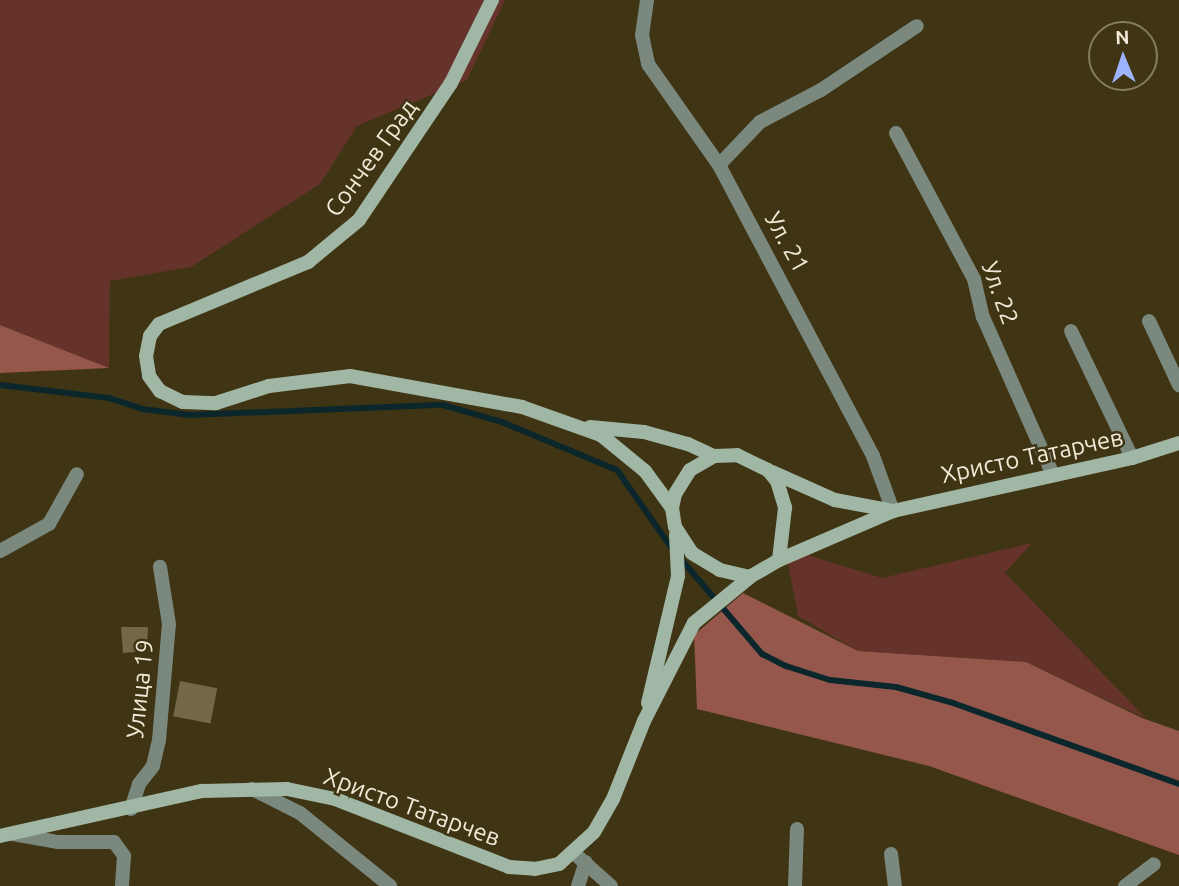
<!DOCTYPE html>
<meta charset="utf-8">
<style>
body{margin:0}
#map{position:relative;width:1179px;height:886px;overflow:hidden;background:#3f3413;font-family:Ubuntu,sans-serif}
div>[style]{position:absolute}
.green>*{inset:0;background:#65332a}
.forest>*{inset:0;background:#95574b}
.stream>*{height:6px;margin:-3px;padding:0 3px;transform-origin:3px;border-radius:3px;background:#0b272c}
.building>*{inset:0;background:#736746;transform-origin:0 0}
.minor>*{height:14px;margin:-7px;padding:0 7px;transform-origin:7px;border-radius:7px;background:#7a887d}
.secondary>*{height:14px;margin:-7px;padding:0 7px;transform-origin:7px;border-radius:7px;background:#a1b7a5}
span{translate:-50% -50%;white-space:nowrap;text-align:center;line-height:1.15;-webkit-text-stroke:5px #3f3413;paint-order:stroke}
.street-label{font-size:24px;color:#f0e9d7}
.north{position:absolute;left:1088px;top:21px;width:70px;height:70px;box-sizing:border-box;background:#3f3413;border:2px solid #867c61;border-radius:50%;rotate:358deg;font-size:19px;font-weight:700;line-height:28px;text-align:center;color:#f0e9d7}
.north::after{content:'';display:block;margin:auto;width:24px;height:32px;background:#9eb3fd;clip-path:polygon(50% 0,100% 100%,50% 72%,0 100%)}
</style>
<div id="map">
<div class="green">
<div style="clip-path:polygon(0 0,505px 0,467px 80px,357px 126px,320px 184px,191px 267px,110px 281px,109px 368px,0 325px)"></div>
<div style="clip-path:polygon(1032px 543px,1005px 573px,1147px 719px,1026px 662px,858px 651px,798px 616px,785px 548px,882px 578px)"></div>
</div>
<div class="forest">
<div style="clip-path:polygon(0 325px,109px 368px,0 373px)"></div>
<div style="clip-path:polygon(743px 593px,858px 651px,1026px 662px,1142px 718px,1179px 731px,1179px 855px,929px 766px,697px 709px,694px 635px)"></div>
</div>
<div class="stream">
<div style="left:0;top:385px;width:110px;rotate:6.8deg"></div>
<div style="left:109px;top:398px;width:35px;rotate:18deg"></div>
<div style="left:142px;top:409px;width:48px;rotate:7.1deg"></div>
<div style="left:190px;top:415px;width:253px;rotate:-2.3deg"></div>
<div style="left:443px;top:405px;width:61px;rotate:16.1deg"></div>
<div style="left:502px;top:422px;width:125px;rotate:22.7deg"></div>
<div style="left:617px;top:470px;width:98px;rotate:55deg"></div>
<div style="left:680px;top:558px;width:126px;rotate:49.5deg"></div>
<div style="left:762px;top:654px;width:27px;rotate:27deg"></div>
<div style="left:786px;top:666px;width:46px;rotate:17.7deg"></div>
<div style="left:830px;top:680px;width:66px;rotate:6.1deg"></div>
<div style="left:896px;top:687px;width:59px;rotate:15.7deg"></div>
<div style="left:953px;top:703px;width:240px;rotate:19.7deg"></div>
</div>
<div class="building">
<div style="clip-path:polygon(121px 627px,148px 627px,147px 651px,123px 653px)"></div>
<div style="left:180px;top:681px;width:38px;height:36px;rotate:11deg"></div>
</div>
<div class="minor">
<div style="left:647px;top:0;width:35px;rotate:98deg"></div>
<div style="left:642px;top:35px;width:30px;rotate:78deg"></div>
<div style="left:648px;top:64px;width:123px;rotate:54.9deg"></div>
<div style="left:719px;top:165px;width:329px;rotate:62.1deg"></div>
<div style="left:873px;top:456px;width:59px;rotate:70deg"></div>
<div style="left:896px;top:133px;width:166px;rotate:61.9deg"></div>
<div style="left:974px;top:279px;width:39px;rotate:77deg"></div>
<div style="left:983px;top:317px;width:171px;rotate:66.1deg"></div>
<div style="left:719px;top:165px;width:59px;rotate:-46.4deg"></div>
<div style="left:760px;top:122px;width:69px;rotate:-27.7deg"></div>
<div style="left:821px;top:90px;width:115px;rotate:-33.7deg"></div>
<div style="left:1149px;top:321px;width:71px;rotate:64.9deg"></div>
<div style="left:1071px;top:331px;width:141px;rotate:64.3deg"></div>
<div style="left:0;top:551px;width:56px;rotate:-28.9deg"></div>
<div style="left:49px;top:524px;width:57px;rotate:-60.8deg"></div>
<div style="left:252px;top:789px;width:54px;rotate:26.6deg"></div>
<div style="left:300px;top:813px;width:116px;rotate:39deg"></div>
<div style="left:131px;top:809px;width:26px;rotate:-72deg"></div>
<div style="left:139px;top:784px;width:23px;rotate:-52deg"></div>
<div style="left:153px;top:766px;width:27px;rotate:-77deg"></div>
<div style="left:159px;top:740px;width:116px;rotate:-85.1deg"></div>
<div style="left:169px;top:624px;width:58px;rotate:-99deg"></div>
<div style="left:13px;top:834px;width:46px;rotate:10.1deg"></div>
<div style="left:58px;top:842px;width:56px"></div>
<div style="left:114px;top:842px;width:17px;rotate:54deg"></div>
<div style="left:124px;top:856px;width:30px;rotate:94deg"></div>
<div style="left:575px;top:854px;width:48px;rotate:41.6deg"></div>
<div style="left:891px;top:854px;width:32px;rotate:83deg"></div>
<div style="left:578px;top:886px;width:25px;rotate:-72deg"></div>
<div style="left:795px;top:886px;width:57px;rotate:-88deg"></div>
<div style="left:1125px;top:886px;width:36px;rotate:-37deg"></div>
</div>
<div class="secondary">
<div style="left:492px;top:0;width:93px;rotate:116.3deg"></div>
<div style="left:451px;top:83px;width:165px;rotate:123.9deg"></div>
<div style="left:359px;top:220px;width:66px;rotate:140.5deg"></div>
<div style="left:308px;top:262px;width:161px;rotate:157.4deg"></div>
<div style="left:159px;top:324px;width:15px;rotate:127deg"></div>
<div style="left:150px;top:336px;width:20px;rotate:101deg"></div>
<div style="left:146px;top:356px;width:20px;rotate:81deg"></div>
<div style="left:149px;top:376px;width:19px;rotate:54deg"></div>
<div style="left:160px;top:391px;width:25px;rotate:26deg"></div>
<div style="left:183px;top:402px;width:33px;rotate:2deg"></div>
<div style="left:216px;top:403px;width:56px;rotate:-17.8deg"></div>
<div style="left:269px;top:386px;width:82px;rotate:-7deg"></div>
<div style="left:350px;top:376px;width:175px;rotate:10.2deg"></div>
<div style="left:522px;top:407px;width:84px;rotate:19.5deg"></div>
<div style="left:601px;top:435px;width:57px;rotate:39.3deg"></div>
<div style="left:645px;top:471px;width:46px;rotate:53.9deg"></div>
<div style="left:590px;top:427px;width:54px;rotate:5.3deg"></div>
<div style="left:644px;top:432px;width:46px;rotate:15.3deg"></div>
<div style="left:688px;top:444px;width:29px;rotate:25deg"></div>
<div style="left:737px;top:455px;width:34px;rotate:26deg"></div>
<div style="left:768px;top:470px;width:14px;rotate:51deg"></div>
<div style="left:777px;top:481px;width:28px;rotate:73deg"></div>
<div style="left:785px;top:508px;width:52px;rotate:96.6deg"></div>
<div style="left:779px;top:560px;width:34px;rotate:150deg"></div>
<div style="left:750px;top:577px;width:31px;rotate:-167deg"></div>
<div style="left:720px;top:570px;width:33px;rotate:-149deg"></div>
<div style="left:692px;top:553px;width:31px;rotate:-123deg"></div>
<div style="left:675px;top:527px;width:19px;rotate:-99deg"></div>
<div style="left:672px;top:508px;width:14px;rotate:-78deg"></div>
<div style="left:675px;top:494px;width:28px;rotate:-58deg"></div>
<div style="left:690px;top:470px;width:28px;rotate:-30deg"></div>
<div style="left:714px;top:456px;width:23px;rotate:-2deg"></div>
<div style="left:772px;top:472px;width:69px;rotate:24deg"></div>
<div style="left:835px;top:500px;width:59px;rotate:10.7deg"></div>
<div style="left:779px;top:560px;width:124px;rotate:-23.3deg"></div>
<div style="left:893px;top:511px;width:245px;rotate:-12.5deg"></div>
<div style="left:1132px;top:458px;width:49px;rotate:-17.7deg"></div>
<div style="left:648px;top:703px;width:130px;rotate:-76.7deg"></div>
<div style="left:678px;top:576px;width:41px;rotate:-92.8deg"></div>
<div style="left:0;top:836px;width:207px;rotate:-12.6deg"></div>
<div style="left:202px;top:791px;width:85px;rotate:-1.3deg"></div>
<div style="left:287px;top:789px;width:49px;rotate:11.8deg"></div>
<div style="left:335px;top:799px;width:187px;rotate:21.3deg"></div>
<div style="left:509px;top:867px;width:26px;rotate:4deg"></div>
<div style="left:535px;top:869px;width:25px;rotate:-12deg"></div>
<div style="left:559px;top:864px;width:47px;rotate:-42.4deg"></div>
<div style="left:594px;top:832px;width:38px;rotate:-60deg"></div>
<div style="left:613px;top:799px;width:84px;rotate:-68.3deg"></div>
<div style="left:644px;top:721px;width:110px;rotate:-63deg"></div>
<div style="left:694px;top:623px;width:72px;rotate:-39.4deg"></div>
</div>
<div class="street-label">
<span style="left:371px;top:158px;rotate:-54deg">Сончев Град</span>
<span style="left:787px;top:242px;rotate:61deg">Ул. 21</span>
<span style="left:1000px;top:293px;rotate:70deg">Ул. 22</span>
<span style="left:1032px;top:456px;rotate:-12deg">Христо Татарчев</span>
<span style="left:140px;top:689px;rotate:-84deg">Улица 19</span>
<span style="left:412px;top:807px;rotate:20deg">Христо Татарчев</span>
</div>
<div class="north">N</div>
</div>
